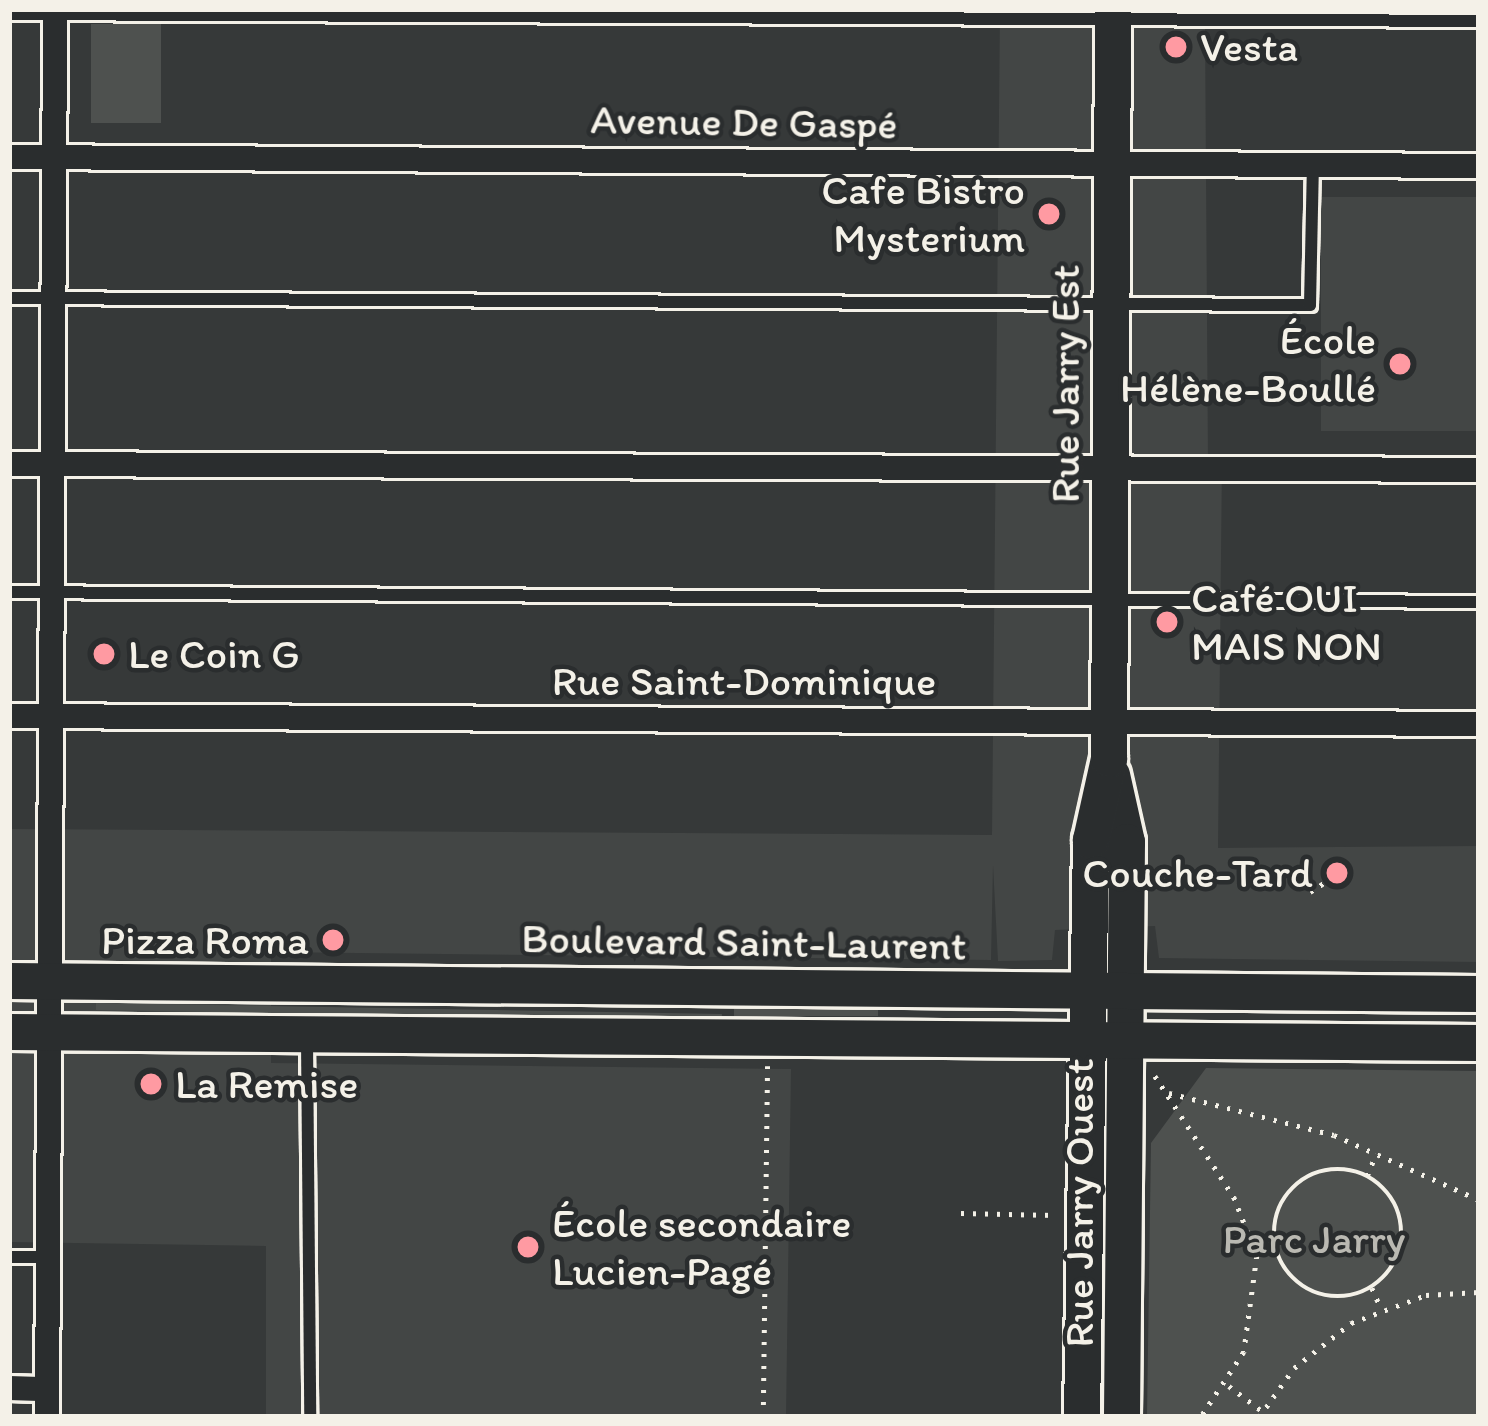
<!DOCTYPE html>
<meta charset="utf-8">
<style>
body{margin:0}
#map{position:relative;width:1488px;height:1426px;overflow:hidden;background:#363939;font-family:Itim,sans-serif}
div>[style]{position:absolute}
.built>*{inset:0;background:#434645;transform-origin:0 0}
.green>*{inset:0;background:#4e514f;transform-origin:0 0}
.path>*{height:4.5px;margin-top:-2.25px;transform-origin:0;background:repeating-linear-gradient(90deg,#f4f1e8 0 3px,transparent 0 12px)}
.path>.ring{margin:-2.25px;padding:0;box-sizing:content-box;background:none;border:4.5px solid #f4f1e8;border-radius:50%}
.roads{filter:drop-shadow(3px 0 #f4f1e8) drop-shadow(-3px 0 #f4f1e8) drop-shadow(0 3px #f4f1e8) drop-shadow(0 -3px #f4f1e8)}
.lane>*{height:12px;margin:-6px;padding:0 6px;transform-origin:6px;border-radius:6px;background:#2a2d2e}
.street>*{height:24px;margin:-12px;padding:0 12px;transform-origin:12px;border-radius:12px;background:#2a2d2e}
.secondary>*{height:36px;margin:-18px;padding:0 18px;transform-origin:18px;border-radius:18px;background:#2a2d2e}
.dots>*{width:33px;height:33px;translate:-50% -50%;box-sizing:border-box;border:6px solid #2a2d2e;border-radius:50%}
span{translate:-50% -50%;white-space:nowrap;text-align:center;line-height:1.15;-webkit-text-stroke:9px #2a2d2e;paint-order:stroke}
.poi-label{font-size:42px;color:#f4f1e8}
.left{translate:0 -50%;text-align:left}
.right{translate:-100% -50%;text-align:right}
.street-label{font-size:42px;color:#f4f1e8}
.park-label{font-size:42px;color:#bab9b2}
.frame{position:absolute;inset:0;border:12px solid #f4f1e8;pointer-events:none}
</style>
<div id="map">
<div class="built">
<div style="clip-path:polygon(1000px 9px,1220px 9px,1220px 24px,1205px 25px,1208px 462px,1222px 461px,1218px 848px,1479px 846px,1479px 962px,1159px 958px,1155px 926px,1055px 930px,1052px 960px,998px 961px,993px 865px,991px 960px,271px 952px,271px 1063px,791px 1069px,786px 1417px,266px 1417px,266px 1246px,9px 1242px,9px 829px,992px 835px)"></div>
<div style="left:1321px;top:197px;width:158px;height:234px"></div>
</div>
<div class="green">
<div style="left:91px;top:24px;width:70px;height:99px"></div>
<div style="left:96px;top:1003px;width:626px;height:7px;rotate:1deg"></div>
<div style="left:734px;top:1009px;width:144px;height:7px"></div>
<div style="clip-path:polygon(1206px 1068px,1479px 1071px,1479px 1417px,1147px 1417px,1151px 1143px)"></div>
</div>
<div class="path">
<div style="left:1310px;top:892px;width:24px;rotate:-33deg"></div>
<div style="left:1155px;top:1076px;width:145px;rotate:56.9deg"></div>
<div style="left:1234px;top:1197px;width:63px;rotate:68.7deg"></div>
<div style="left:1257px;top:1256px;width:97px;rotate:97.7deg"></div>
<div style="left:1244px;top:1352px;width:78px;rotate:123.5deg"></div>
<div style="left:1169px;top:1093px;width:170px;rotate:14.3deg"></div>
<div style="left:1334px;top:1135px;width:159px;rotate:24.1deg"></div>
<div class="ring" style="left:1274px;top:1169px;width:123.5px;height:123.5px"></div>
<div style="left:1367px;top:1176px;width:24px;rotate:-68deg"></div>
<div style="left:961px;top:1213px;width:96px;rotate:1.2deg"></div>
<div style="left:1372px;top:1288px;width:22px;rotate:66deg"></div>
<div style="left:1229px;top:1386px;width:41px;rotate:37.1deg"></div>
<div style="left:763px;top:1417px;width:351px;rotate:-89.3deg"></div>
<div style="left:1259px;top:1417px;width:60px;rotate:-54.5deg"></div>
<div style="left:1294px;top:1368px;width:73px;rotate:-38.3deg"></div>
<div style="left:1351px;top:1323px;width:80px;rotate:-20.5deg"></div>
<div style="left:1426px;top:1295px;width:53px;rotate:-3.2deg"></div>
</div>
<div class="roads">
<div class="lane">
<div style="left:9px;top:14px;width:1470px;rotate:0.27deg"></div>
<div style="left:9px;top:298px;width:1301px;rotate:0.31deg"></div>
<div style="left:1310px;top:305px;width:139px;rotate:-88.8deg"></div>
<div style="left:9px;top:592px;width:1470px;rotate:0.39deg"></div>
<div style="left:307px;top:1041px;width:376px;rotate:89.5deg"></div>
<div style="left:9px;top:1257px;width:39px"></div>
</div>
<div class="street">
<div style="left:9px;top:157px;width:1470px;rotate:0.35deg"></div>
<div style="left:9px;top:464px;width:1470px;rotate:0.23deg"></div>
<div style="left:9px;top:716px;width:1470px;rotate:0.31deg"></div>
<div style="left:9px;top:1388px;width:38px;rotate:2deg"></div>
<div style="left:47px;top:1417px;width:1408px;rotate:-89.67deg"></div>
</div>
<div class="secondary">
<div style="left:1112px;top:775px;width:69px;rotate:77.4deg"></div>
<div style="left:1127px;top:842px;width:575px;rotate:90.5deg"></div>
<div style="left:9px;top:981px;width:1470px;rotate:0.51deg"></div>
<div style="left:9px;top:1032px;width:1470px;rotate:0.43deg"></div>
<div style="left:1082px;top:1417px;width:577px;rotate:-89.11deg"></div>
<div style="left:1091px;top:840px;width:83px;rotate:-77.5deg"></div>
<div style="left:1109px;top:759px;width:750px;rotate:-89.69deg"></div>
</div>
</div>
<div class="dots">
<div style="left:1176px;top:47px;background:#ff9aa2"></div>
<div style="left:1049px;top:214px;background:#ff9aa2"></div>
<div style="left:1400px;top:364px;background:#ff9aa2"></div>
<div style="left:1167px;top:622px;background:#ff9aa2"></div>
<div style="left:104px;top:654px;background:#ff9aa2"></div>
<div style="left:1337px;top:873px;background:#ff9aa2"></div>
<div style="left:333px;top:940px;background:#ff9aa2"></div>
<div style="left:151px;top:1084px;background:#ff9aa2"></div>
<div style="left:528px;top:1247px;background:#ff9aa2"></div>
</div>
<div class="poi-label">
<span class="left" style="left:1200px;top:47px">Vesta</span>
<span class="right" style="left:1025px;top:214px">Cafe Bistro<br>Mysterium</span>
<span class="right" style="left:1376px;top:364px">École<br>Hélène-Boullé</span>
<span class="left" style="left:1191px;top:622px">Café OUI<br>MAIS NON</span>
<span class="left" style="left:128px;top:654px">Le Coin G</span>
<span class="right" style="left:1313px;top:873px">Couche-Tard</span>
<span class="right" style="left:309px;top:940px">Pizza Roma</span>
<span class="left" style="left:175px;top:1084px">La Remise</span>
<span class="left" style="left:552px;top:1247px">École secondaire<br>Lucien-Pagé</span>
</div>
<div class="street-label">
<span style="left:744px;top:122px;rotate:1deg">Avenue De Gaspé</span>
<span style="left:1065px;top:384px;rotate:-90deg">Rue Jarry Est</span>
<span style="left:744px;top:681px">Rue Saint-Dominique</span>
<span style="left:744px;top:942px;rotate:1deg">Boulevard Saint-Laurent</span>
<span style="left:1079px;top:1203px;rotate:-90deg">Rue Jarry Ouest</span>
</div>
<div class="park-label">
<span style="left:1314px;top:1239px">Parc Jarry</span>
</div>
<div class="frame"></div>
</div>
